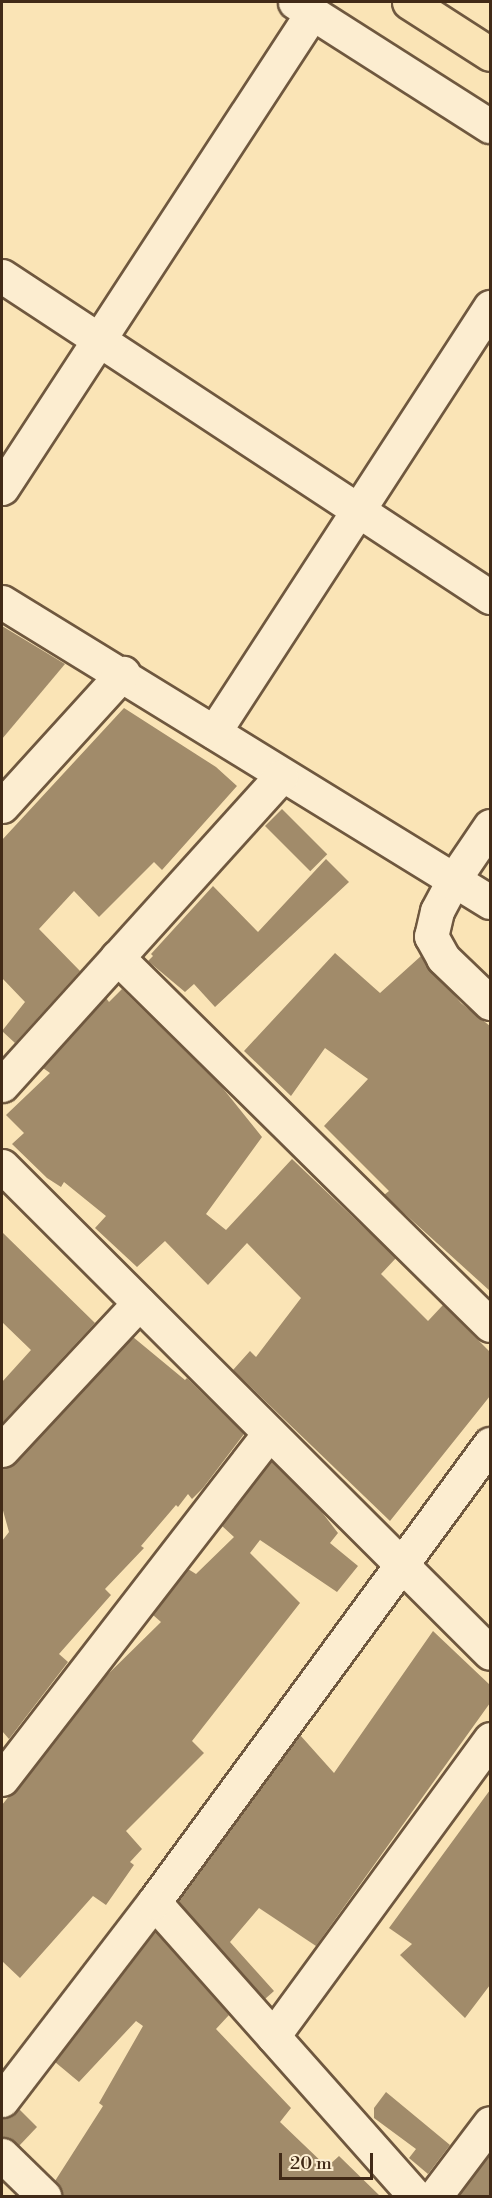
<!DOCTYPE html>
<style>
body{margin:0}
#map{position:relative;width:492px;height:2198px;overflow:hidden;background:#fae4b6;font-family:"Libre Bodoni",serif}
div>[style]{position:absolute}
.building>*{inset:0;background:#a18b6a;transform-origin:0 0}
.roads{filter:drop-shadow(2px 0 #6f583f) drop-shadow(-2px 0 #6f583f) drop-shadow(0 2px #6f583f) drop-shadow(0 -2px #6f583f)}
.minor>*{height:33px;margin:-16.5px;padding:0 16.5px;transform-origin:16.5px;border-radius:16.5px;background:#fcedd0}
.trunk>*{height:33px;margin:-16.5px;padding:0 16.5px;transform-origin:16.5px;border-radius:16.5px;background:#fae4b6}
span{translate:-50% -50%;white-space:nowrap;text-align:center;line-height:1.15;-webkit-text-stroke:4.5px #fcedd0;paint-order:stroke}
.frame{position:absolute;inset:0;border:3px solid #412a17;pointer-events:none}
.scale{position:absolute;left:279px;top:2153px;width:94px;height:27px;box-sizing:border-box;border:3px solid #412a17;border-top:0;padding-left:8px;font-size:18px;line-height:21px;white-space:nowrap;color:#412a17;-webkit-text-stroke:4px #fcedd0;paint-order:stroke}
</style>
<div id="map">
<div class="building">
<div style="clip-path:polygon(2px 626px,65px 664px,2px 739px)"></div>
<div style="clip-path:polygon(124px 708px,216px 767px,237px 786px,162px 870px,154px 862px,99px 917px,74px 891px,39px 929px,80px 971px,15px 1043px,2px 1031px,25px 1002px,2px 978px,2px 840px)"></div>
<div style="left:282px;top:809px;width:64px;height:24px;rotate:45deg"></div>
<div style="clip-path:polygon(326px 859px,349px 882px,215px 1007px,194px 984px,185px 992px,148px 961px,153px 956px,151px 954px,213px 886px,258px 932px)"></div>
<div style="clip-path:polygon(335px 953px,380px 993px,421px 956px,461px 1003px,490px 1026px,490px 1291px,384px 1195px,389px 1191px,324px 1126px,368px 1079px,325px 1048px,291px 1096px,244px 1051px)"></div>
<div style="clip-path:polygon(122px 989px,221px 1086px,262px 1137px,206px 1214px,226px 1230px,292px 1159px,396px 1258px,381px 1274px,428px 1321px,443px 1305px,490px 1352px,490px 1396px,390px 1521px,233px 1370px,250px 1351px,256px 1357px,301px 1298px,247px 1243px,208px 1285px,165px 1241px,137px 1267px,95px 1228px,106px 1216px,64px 1182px,61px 1187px,47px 1178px,12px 1144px,24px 1133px,6px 1115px,50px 1073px,43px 1068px,106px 998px,109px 1002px)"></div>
<div style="clip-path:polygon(2px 1232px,95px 1323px,2px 1423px,2px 1382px,31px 1350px,2px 1322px)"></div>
<div style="clip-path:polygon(133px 1337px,185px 1380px,187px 1378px,244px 1434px,203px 1488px,192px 1499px,188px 1494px,178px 1507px,176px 1505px,141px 1546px,144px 1548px,105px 1589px,111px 1595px,59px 1654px,68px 1662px,9px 1739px,2px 1731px,2px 1541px,9px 1532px,2px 1507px,2px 1468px,16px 1463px)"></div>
<div style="clip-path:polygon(271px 1461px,321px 1511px,338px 1533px,330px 1543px,358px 1566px,337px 1592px,260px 1540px,250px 1553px,300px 1603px,192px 1741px,204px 1753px,126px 1831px,142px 1849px,130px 1862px,134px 1865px,106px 1905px,93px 1896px,20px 1978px,2px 1961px,2px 1805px,102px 1680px,161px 1622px,153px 1615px,188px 1569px,196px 1574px,234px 1537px,221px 1525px)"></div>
<div style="clip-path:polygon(433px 1631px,490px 1685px,490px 1703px,316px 1946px,259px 1908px,230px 1942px,274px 1991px,265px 1999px,178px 1901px,300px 1735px,334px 1773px)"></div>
<div style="clip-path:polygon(490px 1790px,490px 1985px,465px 2018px,400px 1955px,412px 1944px,389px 1928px)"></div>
<div style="clip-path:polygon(155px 1931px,229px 2015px,216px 2029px,291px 2108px,280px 2122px,327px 2167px,339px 2156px,380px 2196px,62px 2196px,55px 2181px,103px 2106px,99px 2103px,143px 2026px,136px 2021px,79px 2082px,55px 2062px)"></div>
<div style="clip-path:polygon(386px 2092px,450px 2145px,428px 2174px,409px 2158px,416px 2149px,374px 2118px,374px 2108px)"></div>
<div style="clip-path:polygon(19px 2109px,37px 2127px,19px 2146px,2px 2137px,2px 2118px)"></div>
<div style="clip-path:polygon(490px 2153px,490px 2196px,458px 2196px)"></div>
</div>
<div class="roads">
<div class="minor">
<div style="left:295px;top:2px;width:231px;rotate:32.5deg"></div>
<div style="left:2px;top:276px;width:584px;rotate:33.34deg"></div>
<div style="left:2px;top:488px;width:567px;rotate:-56.87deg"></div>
<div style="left:2px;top:602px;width:573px;rotate:31.58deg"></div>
<div style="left:214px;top:732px;width:507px;rotate:-57deg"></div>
<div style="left:2px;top:806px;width:180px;rotate:-47.7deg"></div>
<div style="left:490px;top:826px;width:64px;rotate:124.2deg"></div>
<div style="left:454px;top:879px;width:36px;rotate:118deg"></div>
<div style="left:437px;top:911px;width:26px;rotate:103deg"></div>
<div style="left:431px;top:936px;width:25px;rotate:61deg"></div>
<div style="left:443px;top:958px;width:65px;rotate:43.8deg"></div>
<div style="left:117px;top:957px;width:524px;rotate:44.61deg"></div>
<div style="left:2px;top:1085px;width:416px;rotate:-47.9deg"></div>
<div style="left:2px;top:1166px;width:689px;rotate:44.94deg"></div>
<div style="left:2px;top:1450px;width:201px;rotate:-47deg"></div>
<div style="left:2px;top:1779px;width:437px;rotate:-52.3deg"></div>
<div style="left:154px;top:1902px;width:393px;rotate:48.4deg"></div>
<div style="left:273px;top:2036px;width:368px;rotate:-53.8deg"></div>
<div style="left:2px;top:2100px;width:250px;rotate:-52.5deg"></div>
<div style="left:154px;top:1902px;width:568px;rotate:-53.74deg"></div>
<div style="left:2px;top:2155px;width:59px;rotate:44.3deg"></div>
<div style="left:435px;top:2196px;width:91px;rotate:-53deg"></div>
</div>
<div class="trunk">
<div style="left:409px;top:2px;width:96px;rotate:32.7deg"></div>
</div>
</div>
<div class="frame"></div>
<div class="scale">20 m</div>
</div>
